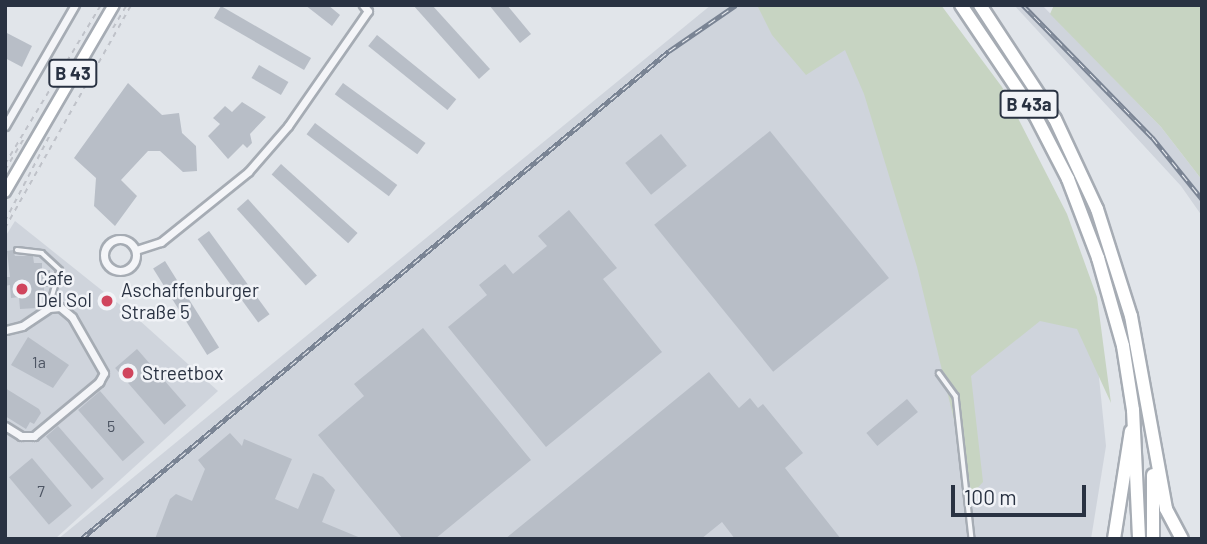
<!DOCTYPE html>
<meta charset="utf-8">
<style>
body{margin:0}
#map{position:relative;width:1207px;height:544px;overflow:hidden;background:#e1e5ea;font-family:Barlow,sans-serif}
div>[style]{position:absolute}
.built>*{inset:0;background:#cfd4dc}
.green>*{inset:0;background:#c7d4c2}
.building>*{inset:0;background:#b8bec7;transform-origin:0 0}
.path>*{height:2px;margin-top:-1px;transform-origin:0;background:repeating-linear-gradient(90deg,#bfc2c9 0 5px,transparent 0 10px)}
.roads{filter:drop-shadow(2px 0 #a6acb4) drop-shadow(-2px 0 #a6acb4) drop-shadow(0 2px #a6acb4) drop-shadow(0 -2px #a6acb4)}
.service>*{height:3.5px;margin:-1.75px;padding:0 1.75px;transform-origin:1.75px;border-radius:1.75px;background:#f4f5f8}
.minor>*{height:7px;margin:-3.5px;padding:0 3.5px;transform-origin:3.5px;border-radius:3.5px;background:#f4f5f8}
.minor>.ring{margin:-3.5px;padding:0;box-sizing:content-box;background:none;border:7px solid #f4f5f8;border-radius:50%}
.primary>*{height:10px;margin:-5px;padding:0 5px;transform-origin:5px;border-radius:5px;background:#fff}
.trunk>*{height:12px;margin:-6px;padding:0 6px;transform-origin:6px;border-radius:6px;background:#fff}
.rail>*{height:5px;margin-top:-2.5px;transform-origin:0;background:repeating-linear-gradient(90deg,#f1f3f7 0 8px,#7a8494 0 16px);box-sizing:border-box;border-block:2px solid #7a8494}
.dots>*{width:19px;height:19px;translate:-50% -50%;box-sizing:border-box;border:4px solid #f1f3f7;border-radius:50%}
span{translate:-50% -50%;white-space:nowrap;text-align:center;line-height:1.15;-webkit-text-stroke:5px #f1f3f7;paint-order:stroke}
.number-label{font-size:16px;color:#4d5563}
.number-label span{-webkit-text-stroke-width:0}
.shield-label span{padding:2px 5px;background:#f1f3f7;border:2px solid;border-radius:5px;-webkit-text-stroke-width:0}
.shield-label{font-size:18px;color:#293242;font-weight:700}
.poi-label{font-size:19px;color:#293242}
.left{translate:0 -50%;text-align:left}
.frame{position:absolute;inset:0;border:7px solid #293242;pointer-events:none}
.scale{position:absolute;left:951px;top:485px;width:135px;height:32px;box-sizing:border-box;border:4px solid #293242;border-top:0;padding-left:9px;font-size:21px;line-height:24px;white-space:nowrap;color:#293242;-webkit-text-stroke:5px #f1f3f7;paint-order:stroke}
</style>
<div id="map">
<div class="built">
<div style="clip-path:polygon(711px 5px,924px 5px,1091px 299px,1106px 446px,1091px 539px,58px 539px)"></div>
<div style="clip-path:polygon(1014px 5px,1042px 5px,1161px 127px,1202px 180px,1202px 216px,1181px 186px)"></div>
<div style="clip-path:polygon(15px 221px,139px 320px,218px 391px,55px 539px,5px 539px,5px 237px)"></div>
</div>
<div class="green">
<div style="clip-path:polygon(757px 5px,941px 5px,1002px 87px,1067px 214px,1097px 297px,1111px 403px,1077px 329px,1040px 321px,971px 376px,983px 482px,972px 494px,917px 267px,864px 94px,845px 50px,806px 75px,772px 35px)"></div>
<div style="clip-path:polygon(1054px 5px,1202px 5px,1202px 180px,1161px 127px,1050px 14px)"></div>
</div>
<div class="building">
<div style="clip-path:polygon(305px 5px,328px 5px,340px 15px,332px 26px)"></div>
<div style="clip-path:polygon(413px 5px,432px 5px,490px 69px,479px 79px)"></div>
<div style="clip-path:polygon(489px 5px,507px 5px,531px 34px,520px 43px)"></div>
<div style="left:221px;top:6px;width:104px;height:14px;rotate:30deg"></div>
<div style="clip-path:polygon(5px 32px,32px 46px,22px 67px,5px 58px)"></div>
<div style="left:377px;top:35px;width:102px;height:14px;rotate:39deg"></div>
<div style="left:259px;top:65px;width:34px;height:15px;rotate:30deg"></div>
<div style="clip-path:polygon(128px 83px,162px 115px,179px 113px,182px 133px,196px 146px,197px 171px,183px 172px,160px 151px,148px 151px,121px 180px,137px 196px,115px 226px,94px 206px,96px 178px,74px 158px)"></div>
<div style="left:343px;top:83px;width:102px;height:14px;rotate:36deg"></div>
<div style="clip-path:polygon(242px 102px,266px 117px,250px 134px,252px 143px,247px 148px,243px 144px,228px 159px,208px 136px,220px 124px,213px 118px,225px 106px,232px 112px)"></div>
<div style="left:315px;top:123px;width:103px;height:14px;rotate:37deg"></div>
<div style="left:770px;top:131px;width:189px;height:149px;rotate:51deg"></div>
<div style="left:661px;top:134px;width:41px;height:46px;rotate:51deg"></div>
<div style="left:281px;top:164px;width:103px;height:14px;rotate:42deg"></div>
<div style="left:248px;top:199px;width:103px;height:15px;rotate:48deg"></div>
<div style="clip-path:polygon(569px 210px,617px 268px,603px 279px,662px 352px,546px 447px,448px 327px,487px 295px,479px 285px,505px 264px,513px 274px,547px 246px,538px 236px)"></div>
<div style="left:209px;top:231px;width:103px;height:14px;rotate:54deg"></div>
<div style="clip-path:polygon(13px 250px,15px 256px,33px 256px,34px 263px,42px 263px,42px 271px,50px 270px,51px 287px,44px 287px,44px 296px,36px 296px,37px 308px,20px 309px,19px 297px,11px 298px,10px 285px,5px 286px,5px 277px,10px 277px,7px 251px)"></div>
<div style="left:165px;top:261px;width:102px;height:14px;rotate:58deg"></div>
<div style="clip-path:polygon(423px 328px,531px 460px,435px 539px,403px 539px,318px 435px,364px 396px,354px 384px)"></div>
<div style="clip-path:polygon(28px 337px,69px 365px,53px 388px,11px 365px)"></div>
<div style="left:137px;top:349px;width:75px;height:29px;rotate:49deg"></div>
<div style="clip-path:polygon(709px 372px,739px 408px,750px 398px,758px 408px,763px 404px,803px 453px,785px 468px,841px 539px,735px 539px,722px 522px,701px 539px,505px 539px)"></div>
<div style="clip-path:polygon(5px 388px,39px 409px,41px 413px,34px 424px,30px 422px,26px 429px,5px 416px)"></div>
<div style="left:100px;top:391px;width:68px;height:29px;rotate:49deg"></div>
<div style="left:907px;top:399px;width:17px;height:53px;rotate:50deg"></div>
<div style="left:58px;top:426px;width:70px;height:16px;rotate:49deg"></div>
<div style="clip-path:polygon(230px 433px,242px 446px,244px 439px,292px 459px,275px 499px,298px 509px,313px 473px,323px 477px,335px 490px,322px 522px,363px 539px,155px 539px,170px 499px,176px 494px,192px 501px,205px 469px,198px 460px)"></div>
<div style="left:32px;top:458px;width:62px;height:30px;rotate:50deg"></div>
</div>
<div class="path">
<div style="left:113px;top:28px;width:27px;rotate:-59deg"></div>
<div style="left:5px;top:164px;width:186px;rotate:-58.9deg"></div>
<div style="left:5px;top:170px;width:37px;rotate:-59deg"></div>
<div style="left:5px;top:221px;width:97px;rotate:-62.4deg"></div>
<div style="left:5px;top:228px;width:256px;rotate:-60.5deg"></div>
</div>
<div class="roads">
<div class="service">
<div style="left:17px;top:250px;width:25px;rotate:7deg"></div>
<div style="left:42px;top:253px;width:25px;rotate:43deg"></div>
<div style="left:60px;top:270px;width:37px;rotate:106deg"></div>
<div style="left:939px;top:373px;width:29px;rotate:54deg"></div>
<div style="left:956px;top:396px;width:144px;rotate:83.6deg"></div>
</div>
<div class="minor">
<div style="left:5px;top:126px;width:140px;rotate:-60deg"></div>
<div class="ring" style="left:104px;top:239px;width:25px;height:25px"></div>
<div style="left:136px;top:250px;width:26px;rotate:-18deg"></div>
<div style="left:161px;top:242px;width:112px;rotate:-38.8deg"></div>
<div style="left:248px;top:172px;width:61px;rotate:-49deg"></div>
<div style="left:288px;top:126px;width:140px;rotate:-55.2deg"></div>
<div style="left:368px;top:11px;width:8px;rotate:-130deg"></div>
<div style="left:5px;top:426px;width:19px;rotate:32deg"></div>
<div style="left:21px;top:436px;width:13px"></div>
<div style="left:34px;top:436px;width:85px;rotate:-39.7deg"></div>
<div style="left:99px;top:382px;width:10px;rotate:-61deg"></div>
<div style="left:104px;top:373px;width:64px;rotate:-119.7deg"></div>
<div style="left:72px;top:317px;width:16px;rotate:-140deg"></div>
<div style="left:60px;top:307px;width:11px;rotate:175deg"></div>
<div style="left:49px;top:308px;width:32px;rotate:146deg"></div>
<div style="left:22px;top:326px;width:16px;rotate:166deg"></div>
</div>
<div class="primary">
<div style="left:5px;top:192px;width:216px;rotate:-59.8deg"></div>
</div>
<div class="trunk">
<div style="left:961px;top:5px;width:133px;rotate:56.1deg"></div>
<div style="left:1035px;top:115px;width:72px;rotate:62.7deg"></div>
<div style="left:1068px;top:179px;width:85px;rotate:69.2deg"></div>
<div style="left:1098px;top:258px;width:91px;rotate:74.1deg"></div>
<div style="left:1123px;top:346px;width:65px;rotate:81.1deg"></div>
<div style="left:1133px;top:410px;width:129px;rotate:87.3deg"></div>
<div style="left:980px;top:5px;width:136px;rotate:56.7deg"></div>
<div style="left:1055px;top:119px;width:99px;rotate:65deg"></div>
<div style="left:1097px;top:209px;width:112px;rotate:72.4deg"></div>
<div style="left:1131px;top:316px;width:196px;rotate:79.7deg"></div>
<div style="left:1166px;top:509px;width:34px;rotate:62deg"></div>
<div style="left:1153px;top:475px;width:64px;rotate:90deg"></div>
<div style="left:1114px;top:539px;width:109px;rotate:-81.1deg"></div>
</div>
</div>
<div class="rail">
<div style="left:1023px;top:5px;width:185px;rotate:45.7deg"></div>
<div style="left:1152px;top:137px;width:80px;rotate:51.1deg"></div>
<div style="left:81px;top:539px;width:764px;rotate:-39.69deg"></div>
<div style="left:669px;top:51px;width:81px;rotate:-34.5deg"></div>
</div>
<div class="dots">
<div style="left:22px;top:289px;background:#d0455d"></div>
<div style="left:107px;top:301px;background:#d0455d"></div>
<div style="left:128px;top:373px;background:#d0455d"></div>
</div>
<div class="number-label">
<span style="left:39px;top:362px">1a</span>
<span style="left:111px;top:426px">5</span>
<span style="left:41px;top:491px">7</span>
</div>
<div class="shield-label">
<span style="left:73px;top:73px">B 43</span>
<span style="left:1029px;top:104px">B 43a</span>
</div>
<div class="poi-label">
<span class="left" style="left:36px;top:289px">Cafe<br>Del Sol</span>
<span class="left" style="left:121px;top:301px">Aschaffenburger<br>Straße 5</span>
<span class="left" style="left:142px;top:373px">Streetbox</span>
</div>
<div class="frame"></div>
<div class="scale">100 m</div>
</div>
